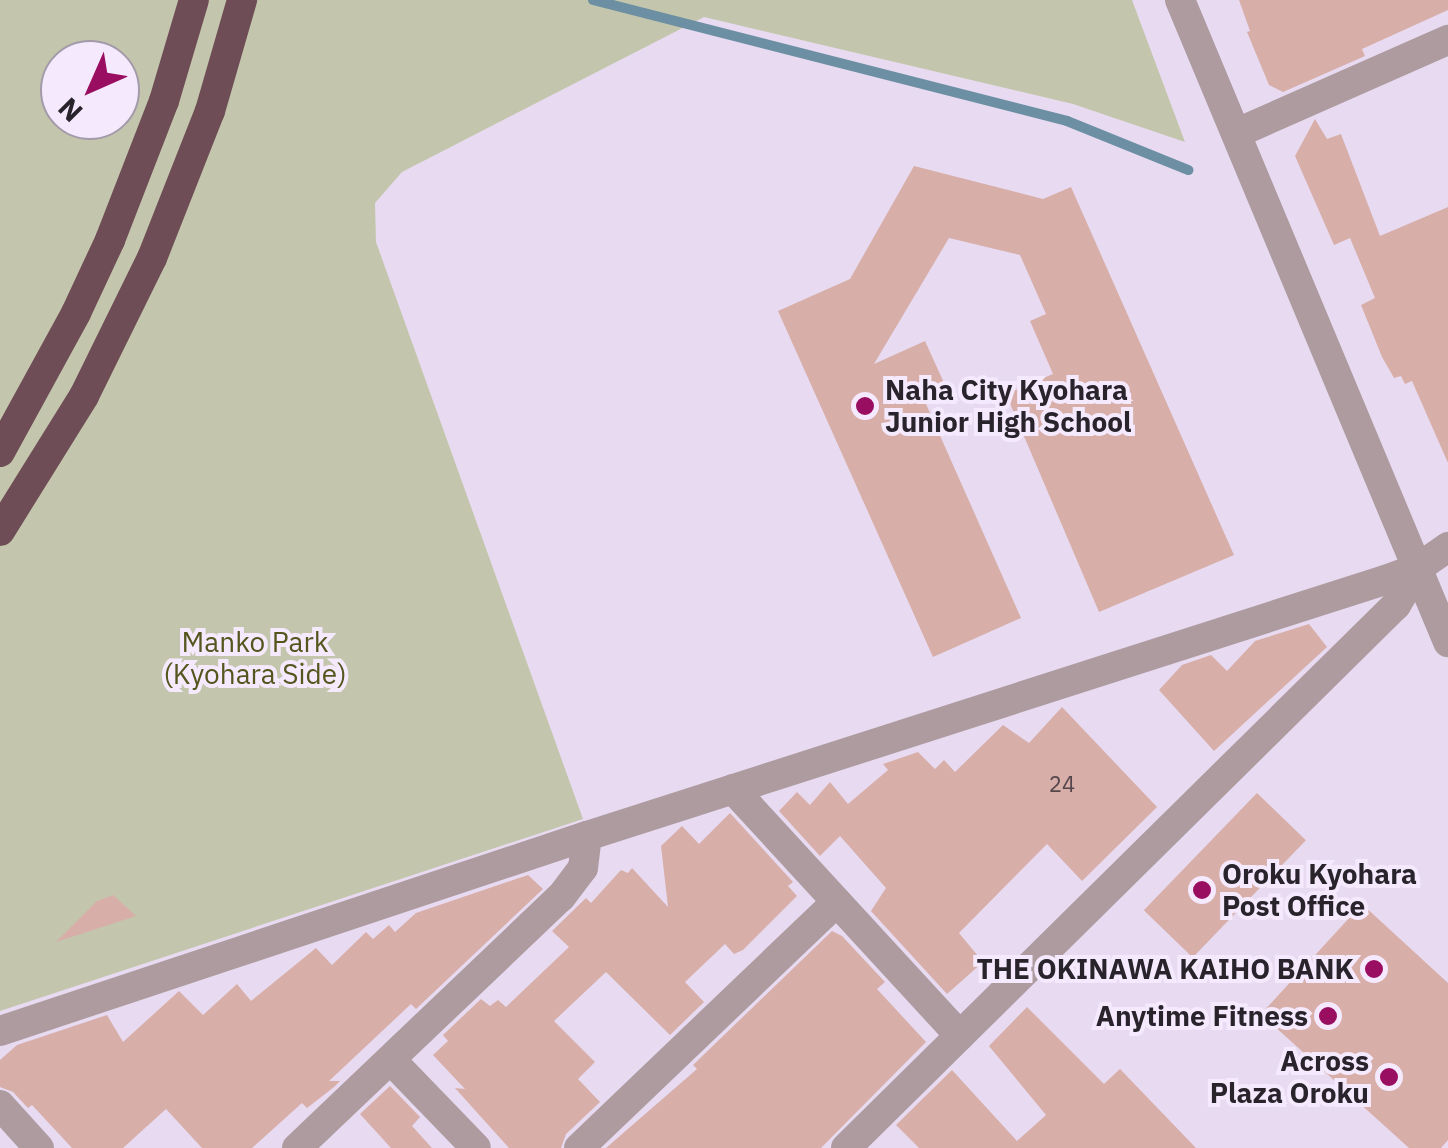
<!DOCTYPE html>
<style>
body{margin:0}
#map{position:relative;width:1448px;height:1148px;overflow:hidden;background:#e8dbf1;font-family:"IBM Plex Sans",sans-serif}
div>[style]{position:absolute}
.green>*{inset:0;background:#c3c6ac}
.stream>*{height:10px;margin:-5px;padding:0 5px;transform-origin:5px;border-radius:5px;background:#6c8fa3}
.building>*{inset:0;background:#d7aea8;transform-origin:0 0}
.minor>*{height:30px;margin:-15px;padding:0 15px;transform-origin:15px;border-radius:15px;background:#ad9ba0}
.highway>*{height:30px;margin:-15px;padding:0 15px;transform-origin:15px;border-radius:15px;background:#6f4d56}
.dots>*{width:28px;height:28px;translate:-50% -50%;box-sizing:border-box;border:5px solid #f5e9fe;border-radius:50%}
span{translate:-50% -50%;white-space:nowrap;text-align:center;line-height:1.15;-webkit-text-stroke:8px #f5e9fe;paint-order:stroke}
.number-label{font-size:22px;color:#54464b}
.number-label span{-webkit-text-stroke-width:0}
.poi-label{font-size:28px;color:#29242c;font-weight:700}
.left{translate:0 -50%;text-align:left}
.right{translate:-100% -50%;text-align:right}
.park-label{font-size:28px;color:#53561d}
.north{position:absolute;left:40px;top:40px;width:100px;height:100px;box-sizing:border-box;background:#f5e9fe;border:2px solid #a39aaa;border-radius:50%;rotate:225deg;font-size:28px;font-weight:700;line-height:40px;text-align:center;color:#29242c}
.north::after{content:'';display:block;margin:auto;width:35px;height:45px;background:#990e60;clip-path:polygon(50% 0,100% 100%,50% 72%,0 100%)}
</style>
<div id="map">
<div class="green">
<div style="clip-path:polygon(evenodd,0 0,1132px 0,1185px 142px,1073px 104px,704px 17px,402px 172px,375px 203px,376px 242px,583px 819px,0 1011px,0 0,60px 60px,120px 60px,120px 120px,60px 120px,60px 60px)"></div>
</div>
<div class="stream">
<div style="left:593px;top:0;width:489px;rotate:14.3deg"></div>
<div style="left:1067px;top:121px;width:131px;rotate:22deg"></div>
</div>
<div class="building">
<div style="clip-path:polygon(1239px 0,1448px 0,1448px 10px,1362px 49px,1365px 56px,1283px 92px,1269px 85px,1247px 32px,1250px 31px)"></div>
<div style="clip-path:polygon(1315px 119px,1327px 139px,1341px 134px,1380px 236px,1448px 207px,1448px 463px,1412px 381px,1405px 384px,1401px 376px,1394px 378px,1382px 357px,1361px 305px,1375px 298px,1350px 238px,1334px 245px,1295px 156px)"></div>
<div style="clip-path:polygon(914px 166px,1043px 199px,1071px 187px,1234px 555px,1099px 612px,1006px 394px,1053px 374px,1030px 321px,1046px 314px,1020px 255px,949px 238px,874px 364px,925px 341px,945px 385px,922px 395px,1021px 618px,933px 657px,778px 311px,850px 279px)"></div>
<div style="clip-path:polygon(1309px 624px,1327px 647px,1214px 751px,1159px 690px,1182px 665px,1211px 655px,1227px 671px,1255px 641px)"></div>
<div style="clip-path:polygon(1062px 707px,1157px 807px,1082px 881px,1047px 844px,959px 933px,983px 962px,947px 994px,871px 911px,886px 888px,840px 836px,820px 856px,779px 811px,797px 792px,810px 805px,830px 782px,848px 804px,888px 770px,883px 764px,918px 752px,935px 769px,944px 760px,955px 772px,1003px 725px,1029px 743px)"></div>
<div style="left:1257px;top:793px;width:68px;height:163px;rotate:44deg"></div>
<div style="clip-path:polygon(730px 813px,793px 882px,788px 886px,797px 896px,743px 950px,734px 954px,725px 944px,685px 982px,704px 1002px,670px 1035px,606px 972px,554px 1021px,595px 1062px,578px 1079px,600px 1102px,566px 1134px,561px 1148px,509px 1148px,455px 1088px,465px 1089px,433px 1055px,448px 1041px,443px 1035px,481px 999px,490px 1006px,498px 1000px,506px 1007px,569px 947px,552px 931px,586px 898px,591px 903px,621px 870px,628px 873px,632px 868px,668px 907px,661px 846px,682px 826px,699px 844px)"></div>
<div style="clip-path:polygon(528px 875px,543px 889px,416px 1009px,411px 1004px,329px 1081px,340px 1081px,334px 1087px,307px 1108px,302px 1103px,252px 1148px,202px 1148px,166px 1109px,123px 1148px,72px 1148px,32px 1105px,28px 1108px,13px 1092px,0 1087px,0 1060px,17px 1045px,107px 1015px,123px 1042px,179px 991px,203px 1015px,237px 984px,251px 1001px,316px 948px,332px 965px,366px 932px,373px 939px,389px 925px,395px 932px,416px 913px)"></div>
<div style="clip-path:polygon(113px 895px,136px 916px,56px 942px,97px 901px)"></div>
<div style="clip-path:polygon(1362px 904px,1448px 983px,1448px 1140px,1441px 1148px,1409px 1148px,1261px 1014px)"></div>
<div style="clip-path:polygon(832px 931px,842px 936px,885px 982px,877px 989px,926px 1042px,821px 1148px,606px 1148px,697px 1069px,693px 1065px)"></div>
<div style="clip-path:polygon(1027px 1007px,1104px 1084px,1120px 1069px,1196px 1148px,919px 1148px,896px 1125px,952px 1070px,1017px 1141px,1046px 1115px,989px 1046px)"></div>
<div style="clip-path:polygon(390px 1086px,420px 1117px,412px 1126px,432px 1148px,391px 1148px,360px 1114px)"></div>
</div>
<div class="minor">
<div style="left:1180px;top:0;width:696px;rotate:67.34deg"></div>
<div style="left:1237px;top:133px;width:231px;rotate:-23.8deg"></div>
<div style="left:733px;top:789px;width:335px;rotate:47.4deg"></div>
<div style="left:0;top:1031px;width:619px;rotate:-18.38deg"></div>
<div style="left:587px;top:836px;width:838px;rotate:-17.79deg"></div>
<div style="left:1385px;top:580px;width:35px;rotate:-20deg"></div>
<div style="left:1418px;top:568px;width:37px;rotate:-35deg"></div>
<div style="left:391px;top:1060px;width:122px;rotate:46deg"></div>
<div style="left:0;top:1105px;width:58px;rotate:47.8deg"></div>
<div style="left:297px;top:1148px;width:364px;rotate:-43.6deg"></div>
<div style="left:561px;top:897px;width:36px;rotate:-53deg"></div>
<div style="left:583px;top:868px;width:32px;rotate:-83deg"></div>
<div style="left:579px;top:1148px;width:356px;rotate:-43.7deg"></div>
<div style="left:846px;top:1148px;width:773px;rotate:-44.63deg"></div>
<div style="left:1396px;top:605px;width:43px;rotate:-59.3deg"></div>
</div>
<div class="highway">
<div style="left:0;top:452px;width:158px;rotate:-61.3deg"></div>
<div style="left:76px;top:313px;width:81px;rotate:-65deg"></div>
<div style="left:110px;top:240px;width:149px;rotate:-68.8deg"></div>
<div style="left:164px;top:101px;width:105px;rotate:-73.5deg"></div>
<div style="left:0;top:531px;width:159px;rotate:-58.1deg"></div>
<div style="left:84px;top:396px;width:154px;rotate:-63.8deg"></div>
<div style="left:152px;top:258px;width:158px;rotate:-68.5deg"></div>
<div style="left:210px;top:111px;width:116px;rotate:-73.9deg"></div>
</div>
<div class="dots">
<div style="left:865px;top:406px;background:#990e60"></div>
<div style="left:1202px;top:890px;background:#990e60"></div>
<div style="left:1374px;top:969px;background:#990e60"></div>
<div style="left:1328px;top:1016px;background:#990e60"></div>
<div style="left:1389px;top:1077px;background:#990e60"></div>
</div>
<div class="number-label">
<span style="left:1062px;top:784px">24</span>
</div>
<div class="poi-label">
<span class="left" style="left:885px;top:406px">Naha City Kyohara<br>Junior High School</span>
<span class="left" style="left:1222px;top:890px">Oroku Kyohara<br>Post Office</span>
<span class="right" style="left:1354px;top:969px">THE OKINAWA KAIHO BANK</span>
<span class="right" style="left:1308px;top:1016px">Anytime Fitness</span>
<span class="right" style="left:1369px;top:1077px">Across<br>Plaza Oroku</span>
</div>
<div class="park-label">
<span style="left:255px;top:658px">Manko Park<br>(Kyohara Side)</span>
</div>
<div class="north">N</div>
</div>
